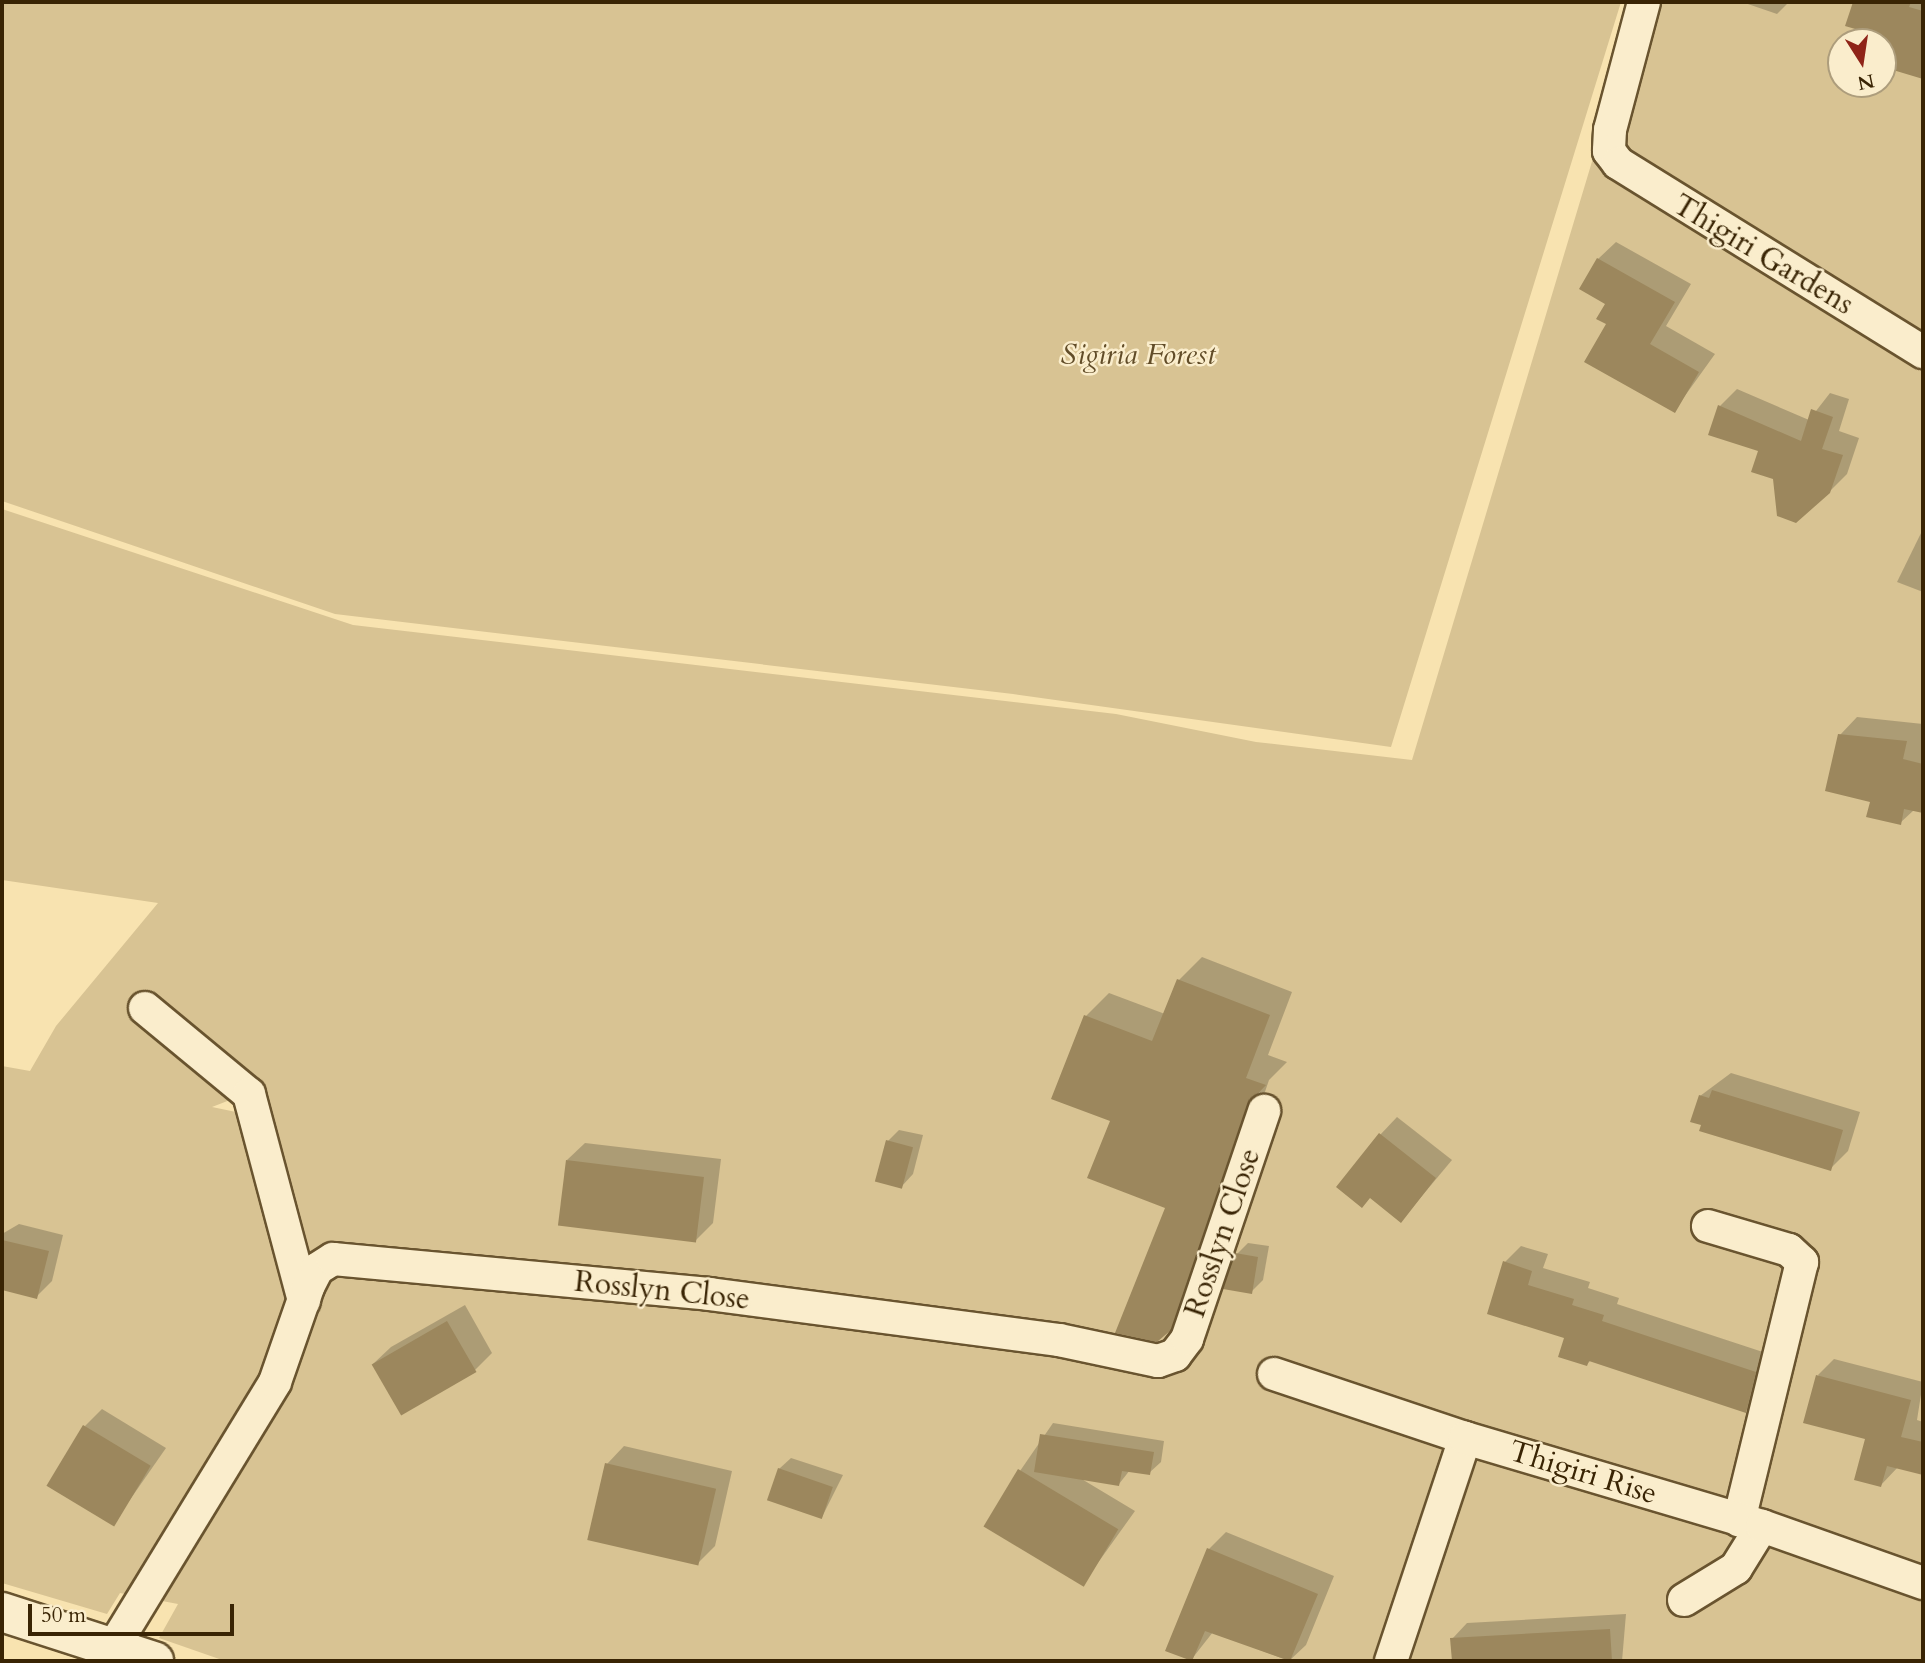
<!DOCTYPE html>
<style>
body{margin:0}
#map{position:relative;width:1925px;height:1663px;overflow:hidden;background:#f8e3b0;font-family:Cardo,serif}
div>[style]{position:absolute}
.green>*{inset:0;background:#d8c393}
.shadow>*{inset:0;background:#0003}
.building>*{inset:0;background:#9c875d;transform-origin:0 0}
.roads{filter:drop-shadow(2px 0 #69542f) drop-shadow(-2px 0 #69542f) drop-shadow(0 2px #69542f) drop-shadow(0 -2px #69542f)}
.minor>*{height:32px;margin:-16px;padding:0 16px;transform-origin:16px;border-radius:16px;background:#faedcc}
.secondary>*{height:38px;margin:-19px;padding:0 19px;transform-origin:19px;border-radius:19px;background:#faedcc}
span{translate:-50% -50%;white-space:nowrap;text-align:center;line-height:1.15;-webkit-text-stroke:5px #faedcc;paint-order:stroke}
.street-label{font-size:30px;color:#392404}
.park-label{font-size:30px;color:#614c28;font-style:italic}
.frame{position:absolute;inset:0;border:4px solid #392404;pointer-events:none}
.north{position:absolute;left:1827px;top:28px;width:70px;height:70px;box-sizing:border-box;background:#faedcc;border:2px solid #ad9d7c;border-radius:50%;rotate:168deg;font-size:19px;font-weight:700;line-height:28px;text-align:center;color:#392404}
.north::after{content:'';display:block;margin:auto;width:24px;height:32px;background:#8f2418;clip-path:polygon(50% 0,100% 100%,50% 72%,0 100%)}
.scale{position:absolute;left:28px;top:1604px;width:206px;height:32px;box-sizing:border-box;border:4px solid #392404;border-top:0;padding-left:9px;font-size:21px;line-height:24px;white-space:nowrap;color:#392404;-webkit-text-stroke:5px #faedcc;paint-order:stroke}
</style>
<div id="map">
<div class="green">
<div style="clip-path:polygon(2px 2px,1621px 2px,1391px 747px,1013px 694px,335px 614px,2px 501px)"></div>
<div style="clip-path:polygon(evenodd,1640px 2px,1923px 2px,1923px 1661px,225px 1661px,159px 1638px,178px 1604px,120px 1593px,107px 1614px,2px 1583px,2px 1066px,30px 1071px,56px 1026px,158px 903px,2px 880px,2px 509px,353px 625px,1116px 714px,1256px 742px,1412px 760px,1640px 2px,1841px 42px,1883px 42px,1883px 84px,1841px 84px,1841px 42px,1640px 2px,253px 1091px,260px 1120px,239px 1128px,236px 1112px,212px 1107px,253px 1091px)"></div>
</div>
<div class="shadow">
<div style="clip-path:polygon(1742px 2px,1789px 2px,1777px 14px)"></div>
<div style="clip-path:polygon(1923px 2px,1923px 77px,1883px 65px,1883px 42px,1868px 42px,1871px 32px,1854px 3px)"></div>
<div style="clip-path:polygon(1616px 242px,1691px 284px,1666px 326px,1715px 354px,1674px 411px,1608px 323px,1598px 259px)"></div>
<div style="clip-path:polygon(1737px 389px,1809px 420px,1830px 393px,1849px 399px,1839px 431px,1859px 438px,1847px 474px,1829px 492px,1775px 478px,1761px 450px,1720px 406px)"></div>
<div style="clip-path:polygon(1923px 529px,1923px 592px,1897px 582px)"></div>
<div style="clip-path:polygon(1857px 717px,1923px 724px,1923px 812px,1914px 810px,1900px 823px,1872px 800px,1840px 735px)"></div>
<div style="clip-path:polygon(1202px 957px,1292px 992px,1268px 1055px,1287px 1062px,1269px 1080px,1193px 1305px,1169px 1329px,1167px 1207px,1112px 1120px,1086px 1016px,1109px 993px,1165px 1014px,1179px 980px)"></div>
<div style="clip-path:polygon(1731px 1073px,1860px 1112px,1848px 1151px,1830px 1169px,1700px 1096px)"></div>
<div style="clip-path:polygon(1397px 1117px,1452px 1160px,1401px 1221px,1380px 1135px)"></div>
<div style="clip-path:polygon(899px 1130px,923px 1135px,913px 1174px,902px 1186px,888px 1141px)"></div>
<div style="clip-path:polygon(585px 1143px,721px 1159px,713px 1223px,696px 1240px,567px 1160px)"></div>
<div style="clip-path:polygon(19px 1224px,63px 1235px,52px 1281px,36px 1297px,2px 1288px,2px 1234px)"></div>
<div style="clip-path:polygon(1248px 1243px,1269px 1246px,1263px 1280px,1251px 1292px,1237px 1254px)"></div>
<div style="clip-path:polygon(1521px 1246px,1548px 1254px,1543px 1268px,1590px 1282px,1588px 1288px,1619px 1298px,1617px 1304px,1772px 1355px,1762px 1394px,1745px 1411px,1591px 1360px,1587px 1364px,1505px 1262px)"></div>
<div style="clip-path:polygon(465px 1305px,492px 1353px,474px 1371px,373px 1364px,391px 1347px)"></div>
<div style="clip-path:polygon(1834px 1359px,1923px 1382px,1917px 1420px,1923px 1422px,1923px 1473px,1898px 1467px,1881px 1485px,1867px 1438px,1818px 1375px)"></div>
<div style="clip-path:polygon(102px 1409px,166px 1448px,113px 1524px,85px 1426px)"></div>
<div style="clip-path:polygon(1053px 1423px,1164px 1441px,1161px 1462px,1149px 1473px,1130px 1470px,1119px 1484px,1080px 1478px,1135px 1511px,1082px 1585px,1020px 1471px)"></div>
<div style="clip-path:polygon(624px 1446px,732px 1471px,715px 1546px,698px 1563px,607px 1464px)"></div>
<div style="clip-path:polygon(791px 1458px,843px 1475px,822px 1517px,779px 1469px)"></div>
<div style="clip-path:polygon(1226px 1532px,1334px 1576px,1306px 1645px,1289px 1661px,1213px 1632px,1191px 1660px,1209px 1549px)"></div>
<div style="clip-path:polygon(1626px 1614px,1622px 1661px,1492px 1661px,1452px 1639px,1467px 1623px)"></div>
</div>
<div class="building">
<div style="clip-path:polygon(1853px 2px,1911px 2px,1909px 7px,1923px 11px,1923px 79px,1883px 67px,1883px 42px,1866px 42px,1869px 33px,1845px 26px)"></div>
<div style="clip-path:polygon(1597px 258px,1675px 302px,1650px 344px,1699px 372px,1675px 413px,1584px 362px,1606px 324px,1596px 319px,1605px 304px,1579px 289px)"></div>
<div style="clip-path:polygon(1718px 405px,1801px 441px,1811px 409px,1833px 417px,1822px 449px,1843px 455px,1830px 493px,1796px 523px,1777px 516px,1773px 479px,1751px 472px,1758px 451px,1708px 435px)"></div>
<div style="clip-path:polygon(1838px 734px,1907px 741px,1903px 759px,1923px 764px,1923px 813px,1904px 809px,1901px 825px,1866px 817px,1870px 802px,1825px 791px)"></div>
<div style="clip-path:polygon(1177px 979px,1270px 1015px,1246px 1078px,1266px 1085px,1247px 1105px,1171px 1330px,1157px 1342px,1115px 1333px,1165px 1208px,1087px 1178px,1110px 1121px,1051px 1099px,1084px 1015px,1152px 1041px)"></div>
<div style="clip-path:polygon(1712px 1090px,1843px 1130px,1831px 1171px,1699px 1131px,1701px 1125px,1690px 1122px,1699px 1095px,1709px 1098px)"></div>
<div style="clip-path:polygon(1379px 1133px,1436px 1178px,1401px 1223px,1370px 1198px,1362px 1208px,1336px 1187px)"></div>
<div style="left:886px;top:1140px;width:28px;height:43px;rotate:15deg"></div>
<div style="left:566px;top:1160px;width:139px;height:66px;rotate:7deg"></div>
<div style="clip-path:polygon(2px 1240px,49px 1251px,37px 1299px,2px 1290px)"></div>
<div style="clip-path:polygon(1235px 1253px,1258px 1257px,1252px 1294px,1223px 1289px)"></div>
<div style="clip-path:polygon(1503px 1261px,1532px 1271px,1528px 1285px,1574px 1299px,1572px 1305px,1604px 1315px,1602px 1321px,1756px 1372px,1746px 1413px,1589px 1361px,1587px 1366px,1558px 1357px,1564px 1338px,1487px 1314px)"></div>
<div style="left:447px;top:1321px;width:59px;height:87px;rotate:60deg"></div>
<div style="clip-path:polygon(1816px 1375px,1911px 1400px,1901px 1437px,1923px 1442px,1923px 1475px,1887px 1466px,1881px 1487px,1854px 1480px,1865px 1439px,1803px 1423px)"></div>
<div style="left:83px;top:1425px;width:79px;height:71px;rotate:31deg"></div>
<div style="clip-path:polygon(1040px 1434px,1154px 1452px,1150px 1475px,1122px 1471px,1119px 1486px,1034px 1472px)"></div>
<div style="left:605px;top:1463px;width:114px;height:79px;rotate:13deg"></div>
<div style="left:778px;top:1468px;width:58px;height:34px;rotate:19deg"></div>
<div style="left:1018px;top:1469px;width:117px;height:67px;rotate:31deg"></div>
<div style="clip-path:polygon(1207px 1548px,1318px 1594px,1290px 1661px,1205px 1631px,1192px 1661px,1165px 1651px)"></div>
<div style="clip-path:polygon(1610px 1629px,1612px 1661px,1452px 1661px,1450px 1638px)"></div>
</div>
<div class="roads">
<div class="minor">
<div style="left:1644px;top:2px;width:132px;rotate:104.9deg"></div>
<div style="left:1610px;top:130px;width:21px;rotate:93deg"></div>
<div style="left:1609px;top:151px;width:15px;rotate:53deg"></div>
<div style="left:1618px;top:163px;width:359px;rotate:31.8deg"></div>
<div style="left:145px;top:1008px;width:135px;rotate:39.6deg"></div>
<div style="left:249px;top:1094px;width:214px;rotate:75.1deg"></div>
<div style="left:1708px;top:1226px;width:84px;rotate:16.5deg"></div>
<div style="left:1789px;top:1250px;width:18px;rotate:43deg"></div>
<div style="left:1802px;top:1262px;width:266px;rotate:103.7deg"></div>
<div style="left:1274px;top:1374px;width:201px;rotate:18.5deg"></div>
<div style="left:1684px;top:1600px;width:61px;rotate:-31.6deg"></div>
<div style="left:1736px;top:1568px;width:49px;rotate:-58.2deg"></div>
<div style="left:114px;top:1646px;width:309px;rotate:-58.6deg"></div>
<div style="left:275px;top:1382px;width:101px;rotate:-70.8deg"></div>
<div style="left:308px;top:1287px;width:20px;rotate:-63deg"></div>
<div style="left:317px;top:1269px;width:19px;rotate:-32deg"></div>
<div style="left:333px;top:1259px;width:378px;rotate:5.3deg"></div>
<div style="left:709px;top:1294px;width:353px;rotate:7.5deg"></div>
<div style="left:1059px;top:1340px;width:101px;rotate:12deg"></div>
<div style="left:1158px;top:1361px;width:18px;rotate:-19deg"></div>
<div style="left:1175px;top:1355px;width:20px;rotate:-53deg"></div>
<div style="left:1187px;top:1339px;width:241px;rotate:-71.3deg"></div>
<div style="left:1391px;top:1661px;width:235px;rotate:-71.6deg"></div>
<div style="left:1465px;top:1438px;width:310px;rotate:16.5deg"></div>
<div style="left:1762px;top:1526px;width:171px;rotate:19.5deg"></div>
</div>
<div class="secondary">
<div style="left:2px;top:1612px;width:160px;rotate:17.9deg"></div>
</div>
</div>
<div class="street-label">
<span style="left:1763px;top:255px;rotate:31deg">Thigiri Gardens</span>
<span style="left:1223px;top:1233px;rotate:-71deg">Rosslyn Close</span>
<span style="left:662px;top:1291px;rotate:6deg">Rosslyn Close</span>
<span style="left:1583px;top:1473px;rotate:17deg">Thigiri Rise</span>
</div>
<div class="park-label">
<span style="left:1138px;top:355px">Sigiria Forest</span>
</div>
<div class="frame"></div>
<div class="north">N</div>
<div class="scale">50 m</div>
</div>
